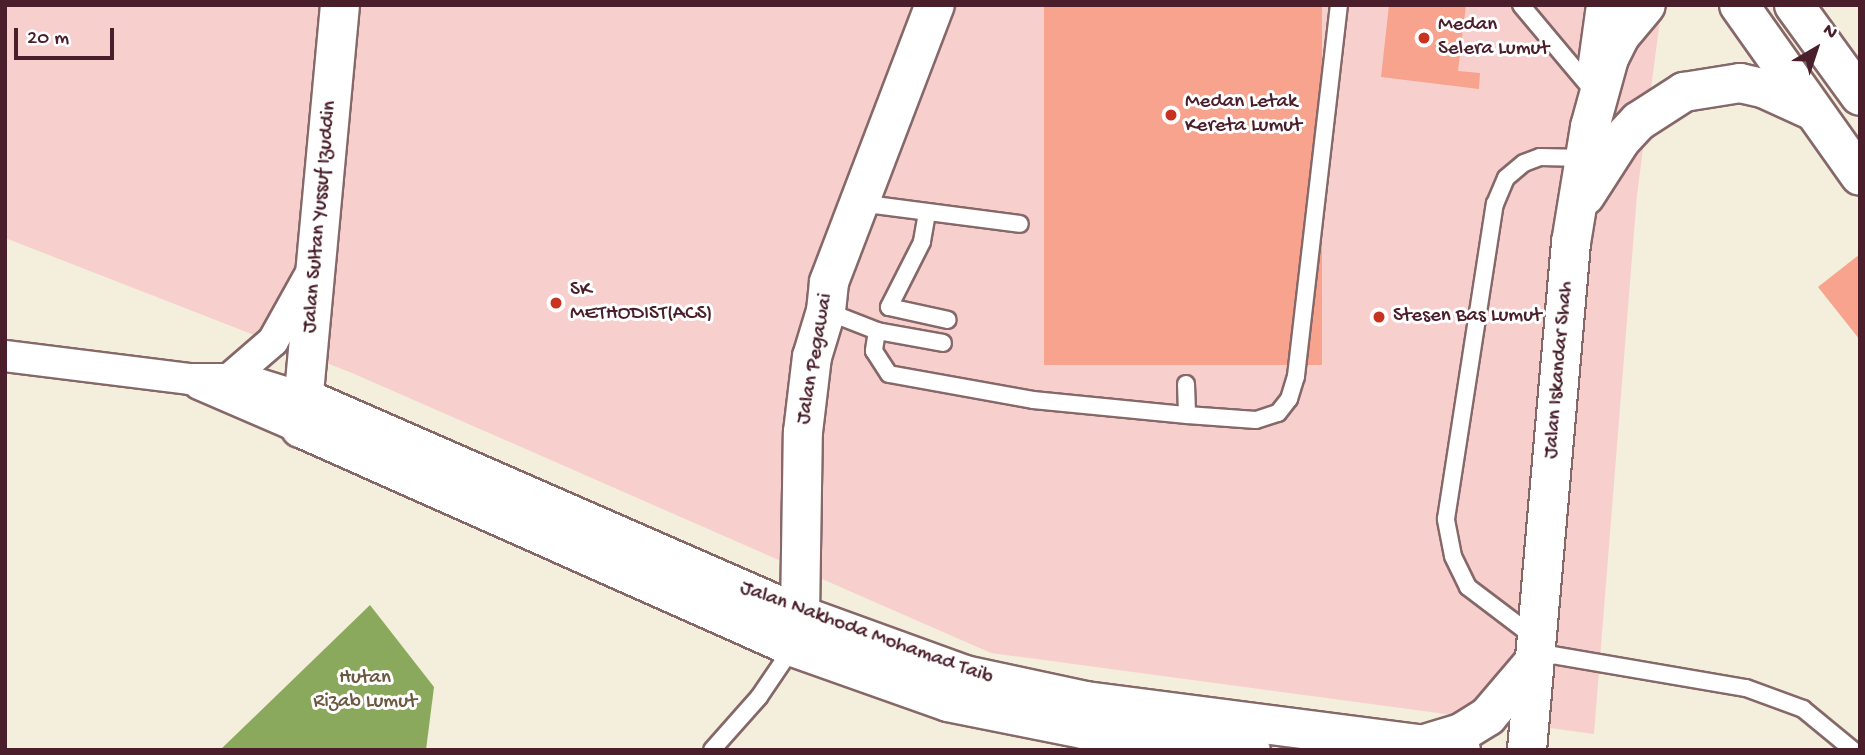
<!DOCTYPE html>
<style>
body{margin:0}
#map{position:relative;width:1865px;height:755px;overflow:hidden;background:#f4efdd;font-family:"Gochi Hand",sans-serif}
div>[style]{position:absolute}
.built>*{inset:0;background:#f7d0ce}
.forest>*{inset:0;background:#8ba95c}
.building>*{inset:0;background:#f7a38d;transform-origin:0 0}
.roads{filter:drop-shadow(2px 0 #866869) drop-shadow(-2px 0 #866869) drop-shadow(0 2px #866869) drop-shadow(0 -2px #866869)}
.lane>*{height:16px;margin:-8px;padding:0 8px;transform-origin:8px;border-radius:8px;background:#fff}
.street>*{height:30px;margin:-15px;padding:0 15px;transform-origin:15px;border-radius:15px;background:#fff}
.secondary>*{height:38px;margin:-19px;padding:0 19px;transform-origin:19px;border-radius:19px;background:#fff}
.dots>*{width:19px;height:19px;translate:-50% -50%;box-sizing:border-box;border:4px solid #fff;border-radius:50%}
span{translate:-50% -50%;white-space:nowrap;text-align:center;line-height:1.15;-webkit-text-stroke:6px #fff;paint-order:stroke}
.poi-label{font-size:21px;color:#4a1f2b}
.left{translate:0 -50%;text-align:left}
.street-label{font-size:21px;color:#4a1f2b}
.park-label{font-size:21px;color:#6d5840}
.frame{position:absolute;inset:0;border:7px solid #4a1f2b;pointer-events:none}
.north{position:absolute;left:1781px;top:14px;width:70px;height:70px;-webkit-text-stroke:5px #fff;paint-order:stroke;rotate:39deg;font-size:19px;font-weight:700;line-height:28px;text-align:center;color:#4a1f2b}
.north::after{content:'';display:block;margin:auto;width:24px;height:32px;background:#4a1f2b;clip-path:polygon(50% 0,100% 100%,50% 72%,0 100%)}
.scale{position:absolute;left:14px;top:28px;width:100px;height:32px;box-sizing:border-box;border:4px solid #4a1f2b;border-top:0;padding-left:9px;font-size:21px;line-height:24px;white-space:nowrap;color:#4a1f2b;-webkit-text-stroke:5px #fff;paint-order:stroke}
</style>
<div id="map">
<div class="built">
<div style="clip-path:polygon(5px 5px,1662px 5px,1637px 195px,1594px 734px,991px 653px,352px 373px,5px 238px)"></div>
</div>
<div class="forest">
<div style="clip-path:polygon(370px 605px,434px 687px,426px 750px,220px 750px)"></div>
</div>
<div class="building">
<div style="left:1044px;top:5px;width:278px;height:360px"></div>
<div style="clip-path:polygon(1389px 5px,1466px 5px,1458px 71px,1480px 73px,1479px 89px,1381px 77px)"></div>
<div style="clip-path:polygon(1860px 254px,1860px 340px,1818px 287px)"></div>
</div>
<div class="roads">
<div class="lane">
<div style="left:1521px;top:5px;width:114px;rotate:50deg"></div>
<div style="left:859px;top:203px;width:162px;rotate:7.4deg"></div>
<div style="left:927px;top:213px;width:29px;rotate:100deg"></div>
<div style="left:922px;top:242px;width:73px;rotate:116.9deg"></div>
<div style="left:889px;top:307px;width:60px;rotate:12.4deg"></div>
<div style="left:826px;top:311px;width:55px;rotate:21.4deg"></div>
<div style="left:877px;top:331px;width:67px;rotate:10.3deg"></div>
<div style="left:877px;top:331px;width:20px;rotate:99deg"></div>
<div style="left:874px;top:351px;width:27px;rotate:57deg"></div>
<div style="left:889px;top:374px;width:146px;rotate:10.2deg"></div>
<div style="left:1033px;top:400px;width:155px;rotate:5.6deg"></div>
<div style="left:1186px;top:384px;width:31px;rotate:88deg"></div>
<div style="left:1187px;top:415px;width:69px;rotate:4.1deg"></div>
<div style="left:1256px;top:420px;width:23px;rotate:-18deg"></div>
<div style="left:1278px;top:413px;width:18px;rotate:-52deg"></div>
<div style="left:1289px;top:399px;width:24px;rotate:-73deg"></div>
<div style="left:1296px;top:376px;width:373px;rotate:-83.4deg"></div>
<div style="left:1534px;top:637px;width:83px;rotate:-142.9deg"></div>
<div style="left:1468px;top:587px;width:34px;rotate:-116deg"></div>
<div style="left:1453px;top:556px;width:38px;rotate:-101deg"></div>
<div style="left:1446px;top:519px;width:319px;rotate:-81.2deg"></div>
<div style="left:1495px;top:204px;width:28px;rotate:-67deg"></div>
<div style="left:1506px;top:178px;width:23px;rotate:-40deg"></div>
<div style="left:1524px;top:163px;width:17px;rotate:-21deg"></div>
<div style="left:1540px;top:157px;width:45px;rotate:1.3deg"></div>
<div style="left:1535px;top:652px;width:214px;rotate:9.7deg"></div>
<div style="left:1746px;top:688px;width:61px;rotate:20.2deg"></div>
<div style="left:1803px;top:709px;width:65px;rotate:39.4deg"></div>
<div style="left:712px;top:750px;width:71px;rotate:-48.4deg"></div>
<div style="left:759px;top:697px;width:60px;rotate:-55.8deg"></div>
</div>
<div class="street">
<div style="left:5px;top:356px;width:185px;rotate:7.1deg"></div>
<div style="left:189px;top:379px;width:54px"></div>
<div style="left:243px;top:379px;width:64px;rotate:17.3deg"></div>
<div style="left:229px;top:379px;width:58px;rotate:-40.8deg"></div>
<div style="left:273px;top:341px;width:78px;rotate:-60.8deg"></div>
<div style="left:199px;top:384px;width:111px;rotate:23.3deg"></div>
</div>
<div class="secondary">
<div style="left:340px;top:5px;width:425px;rotate:95.3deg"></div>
<div style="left:301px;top:428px;width:539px;rotate:23.99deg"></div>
<div style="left:793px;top:647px;width:164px;rotate:19.5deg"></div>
<div style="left:948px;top:702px;width:138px;rotate:11.3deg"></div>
<div style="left:1083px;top:729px;width:169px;rotate:7.1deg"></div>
<div style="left:1739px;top:5px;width:209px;rotate:54.7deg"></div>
<div style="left:1794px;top:5px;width:112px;rotate:54deg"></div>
<div style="left:1598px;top:63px;width:59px;rotate:-82.1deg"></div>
<div style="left:1585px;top:196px;width:67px;rotate:-57.3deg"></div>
<div style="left:1621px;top:140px;width:26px;rotate:-47deg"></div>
<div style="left:1639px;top:121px;width:54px;rotate:-32.8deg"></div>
<div style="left:1684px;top:92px;width:57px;rotate:-9.1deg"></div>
<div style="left:1740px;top:83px;width:26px;rotate:13deg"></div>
<div style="left:1765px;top:89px;width:53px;rotate:24.6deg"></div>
<div style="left:304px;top:398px;width:541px;rotate:23.63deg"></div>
<div style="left:800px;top:615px;width:176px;rotate:20deg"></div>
<div style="left:965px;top:675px;width:124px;rotate:12.1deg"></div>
<div style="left:1086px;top:701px;width:378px;rotate:7.4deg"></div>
<div style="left:795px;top:638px;width:24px;rotate:-78deg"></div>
<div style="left:800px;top:615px;width:183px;rotate:-89.1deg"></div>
<div style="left:803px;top:432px;width:76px;rotate:-83.2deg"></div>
<div style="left:812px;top:357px;width:48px;rotate:-73.1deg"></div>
<div style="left:826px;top:311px;width:29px;rotate:-84deg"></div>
<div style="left:829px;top:282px;width:297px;rotate:-69.1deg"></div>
<div style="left:1425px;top:744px;width:38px;rotate:-17deg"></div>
<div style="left:1461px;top:733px;width:32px;rotate:-32deg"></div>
<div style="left:1488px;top:716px;width:71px;rotate:-49.6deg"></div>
<div style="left:1527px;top:750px;width:509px;rotate:-85.04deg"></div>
<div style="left:1571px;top:243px;width:118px;rotate:-80.7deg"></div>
<div style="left:1590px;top:127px;width:72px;rotate:-74.6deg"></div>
<div style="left:1609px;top:58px;width:25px;rotate:-63deg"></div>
<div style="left:1620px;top:36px;width:40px;rotate:-50deg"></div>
</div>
</div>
<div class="dots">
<div style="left:1424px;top:38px;background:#c8321e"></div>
<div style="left:1171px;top:115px;background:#c8321e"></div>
<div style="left:556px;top:303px;background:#c8321e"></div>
<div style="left:1379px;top:317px;background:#c8321e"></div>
</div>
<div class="poi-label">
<span class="left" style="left:1438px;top:38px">Medan<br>Selera Lumut</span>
<span class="left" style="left:1185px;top:115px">Medan Letak<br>Kereta Lumut</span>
<span class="left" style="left:570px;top:303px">SK<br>METHODIST(ACS)</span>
<span class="left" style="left:1393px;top:317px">Stesen Bas Lumut</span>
</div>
<div class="street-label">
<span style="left:321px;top:217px;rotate:-85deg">Jalan Sultan Yussuf Izuddin</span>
<span style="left:816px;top:359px;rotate:-80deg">Jalan Pegawai</span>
<span style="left:1560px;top:370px;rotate:-85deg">Jalan Iskandar Shah</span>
<span style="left:866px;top:634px;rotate:20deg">Jalan Nakhoda Mohamad Taib</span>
</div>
<div class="park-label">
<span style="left:365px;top:691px">Hutan<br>Rizab Lumut</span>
</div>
<div class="frame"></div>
<div class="north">N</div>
<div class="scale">20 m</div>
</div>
